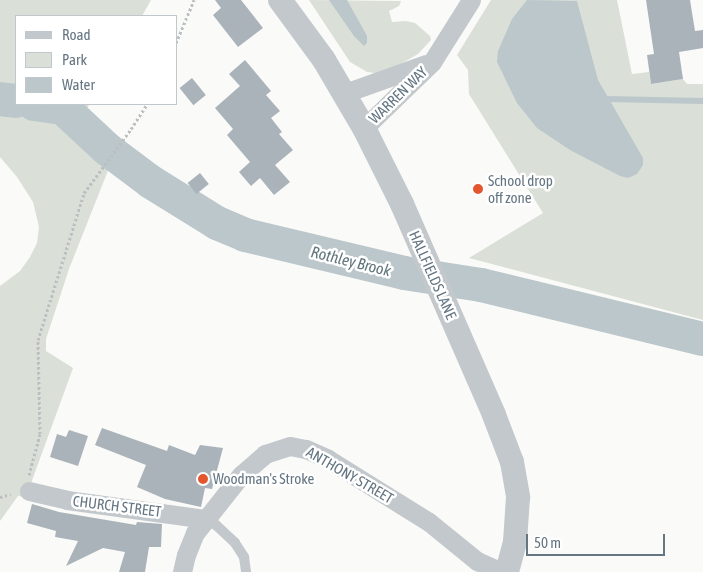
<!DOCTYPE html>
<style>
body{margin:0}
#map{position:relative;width:703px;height:572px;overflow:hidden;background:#fafaf8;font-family:"Asap Condensed",sans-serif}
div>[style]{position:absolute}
.green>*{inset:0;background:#dadfd7}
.water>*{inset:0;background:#bbc7cb}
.stream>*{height:5.5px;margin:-2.75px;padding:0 2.75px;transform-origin:2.75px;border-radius:2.75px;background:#bbc7cb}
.river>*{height:34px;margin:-17px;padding:0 17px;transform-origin:17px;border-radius:17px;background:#bbc7cb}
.building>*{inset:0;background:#aab3b9;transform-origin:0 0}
.path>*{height:3px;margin-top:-1.5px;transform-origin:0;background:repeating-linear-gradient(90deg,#bbbfc2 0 2.5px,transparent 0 5px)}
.service>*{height:10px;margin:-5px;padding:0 5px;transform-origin:5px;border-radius:5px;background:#c3c8cc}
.minor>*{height:19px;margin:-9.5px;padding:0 9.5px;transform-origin:9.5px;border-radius:9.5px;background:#c3c8cc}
.tertiary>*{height:24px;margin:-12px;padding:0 12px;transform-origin:12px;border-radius:12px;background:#c3c8cc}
.dots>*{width:14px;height:14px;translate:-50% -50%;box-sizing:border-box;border:2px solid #fff;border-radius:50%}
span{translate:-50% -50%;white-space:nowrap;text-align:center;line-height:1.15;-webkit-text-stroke:5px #fff;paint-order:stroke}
.street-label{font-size:15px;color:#657683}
.poi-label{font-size:15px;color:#657683}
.left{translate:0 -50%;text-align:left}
.water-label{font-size:16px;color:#60757c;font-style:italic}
.legend{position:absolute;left:15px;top:15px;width:162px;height:90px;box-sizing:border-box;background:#fff;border:1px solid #c1c8cd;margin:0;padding:6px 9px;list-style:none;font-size:15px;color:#657683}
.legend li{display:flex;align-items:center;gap:10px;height:25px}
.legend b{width:25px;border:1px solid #c1c8cd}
.scale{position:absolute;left:526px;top:534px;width:139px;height:22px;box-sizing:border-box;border:2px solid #657683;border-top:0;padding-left:6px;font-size:15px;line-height:18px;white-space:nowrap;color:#657683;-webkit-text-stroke:4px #fff;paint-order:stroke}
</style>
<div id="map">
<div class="green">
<div style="clip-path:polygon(0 0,151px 0,142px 16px,16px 16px,16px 104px,90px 104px,72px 129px,111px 163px,69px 269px,46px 339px,46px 351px,73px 368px,26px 497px,18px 496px,0 521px,0 286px,20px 271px,30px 257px,37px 243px,39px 227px,33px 202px,17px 177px,0 157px)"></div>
<div style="clip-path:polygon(309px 0,401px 1px,399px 6px,389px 11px,392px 22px,406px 21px,415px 23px,430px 36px,431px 40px,418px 54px,399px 65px,375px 73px,367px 72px,350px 62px)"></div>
<div style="clip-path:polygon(491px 0,617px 0,632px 74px,649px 72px,651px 84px,683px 79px,687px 84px,703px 84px,703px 320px,469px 258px,543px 213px,469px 94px,468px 70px,457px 55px)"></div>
</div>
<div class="water">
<div style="clip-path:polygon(329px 0,347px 0,367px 36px,367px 43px,364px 46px,354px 36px)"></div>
<div style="clip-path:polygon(527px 0,577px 1px,598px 80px,643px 158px,643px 165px,637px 174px,628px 178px,620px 176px,570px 150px,537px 128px,517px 103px,497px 62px,498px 51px,512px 19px)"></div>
</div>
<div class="stream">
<div style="left:607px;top:99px;width:96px;rotate:1.2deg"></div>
</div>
<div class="river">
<div style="left:0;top:99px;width:16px;rotate:7deg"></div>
<div style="left:34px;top:104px;width:29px;rotate:8deg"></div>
<div style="left:63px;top:108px;width:60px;rotate:43deg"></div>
<div style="left:107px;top:149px;width:55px;rotate:36.9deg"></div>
<div style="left:151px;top:182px;width:78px;rotate:31.8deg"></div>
<div style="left:217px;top:223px;width:30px;rotate:23deg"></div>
<div style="left:245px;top:235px;width:163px;rotate:13.4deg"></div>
<div style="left:404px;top:273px;width:78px;rotate:8.9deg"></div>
<div style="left:481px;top:285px;width:228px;rotate:13.7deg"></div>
</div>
<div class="building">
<div style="clip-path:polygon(215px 0,241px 0,263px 28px,238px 47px,213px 15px,221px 8px)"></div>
<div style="clip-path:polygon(646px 0,690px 0,695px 31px,703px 30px,703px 48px,679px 52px,683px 79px,651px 84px,647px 55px,654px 54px)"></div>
<div style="clip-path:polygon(245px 60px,271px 91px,266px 95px,280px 111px,271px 118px,282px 132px,279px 134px,293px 150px,275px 165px,290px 182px,274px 195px,260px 178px,251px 186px,239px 172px,250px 162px,227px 135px,233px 129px,215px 108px,240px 86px,229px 74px)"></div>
<div style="left:192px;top:78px;width:22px;height:16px;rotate:51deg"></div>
<div style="left:200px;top:173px;width:14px;height:16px;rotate:51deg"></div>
<div style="clip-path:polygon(102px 428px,167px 451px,169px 445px,195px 455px,200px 445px,223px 448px,212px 489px,205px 488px,201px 507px,165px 499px,137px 487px,146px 465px,95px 445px)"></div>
<div style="clip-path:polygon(69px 430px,88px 436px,78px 466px,50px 457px,57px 434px,66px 437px)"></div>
<div style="clip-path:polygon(32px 504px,59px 512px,136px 525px,137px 522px,162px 524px,161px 547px,149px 547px,145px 572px,119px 572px,125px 552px,103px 548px,66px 566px,78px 541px,55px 537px,56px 531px,27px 523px)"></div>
</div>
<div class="path">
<div style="left:176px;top:43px;width:47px;rotate:-67.3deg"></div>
<div style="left:29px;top:475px;width:42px;rotate:-75deg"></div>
<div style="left:40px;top:434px;width:94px;rotate:-91.2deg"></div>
<div style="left:38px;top:340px;width:154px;rotate:-72.6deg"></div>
<div style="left:84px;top:193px;width:79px;rotate:-53.7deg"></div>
<div style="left:131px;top:129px;width:30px;rotate:-57deg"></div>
<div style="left:0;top:497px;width:11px;rotate:-15deg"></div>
</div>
<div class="service">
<div style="left:205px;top:519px;width:13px;rotate:29deg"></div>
<div style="left:216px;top:525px;width:26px;rotate:43deg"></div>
<div style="left:235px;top:543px;width:17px;rotate:57deg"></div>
<div style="left:244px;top:557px;width:15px;rotate:82deg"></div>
</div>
<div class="minor">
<div style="left:345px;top:93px;width:86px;rotate:-19.7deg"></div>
<div style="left:364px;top:128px;width:95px;rotate:-44.1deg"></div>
<div style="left:432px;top:62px;width:73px;rotate:-57.8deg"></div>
<div style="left:29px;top:491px;width:39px;rotate:13deg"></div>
<div style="left:67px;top:500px;width:139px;rotate:7.8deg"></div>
<div style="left:182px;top:572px;width:17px;rotate:-77deg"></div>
<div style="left:186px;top:555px;width:24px;rotate:-68deg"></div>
<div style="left:195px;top:533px;width:74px;rotate:-51.6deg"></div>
<div style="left:241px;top:475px;width:32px;rotate:-41deg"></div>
<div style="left:265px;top:454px;width:26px;rotate:-18deg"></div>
<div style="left:290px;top:446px;width:16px;rotate:11deg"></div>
<div style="left:306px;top:449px;width:24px;rotate:24deg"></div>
<div style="left:328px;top:459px;width:119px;rotate:32deg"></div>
<div style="left:429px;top:522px;width:62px;rotate:39.1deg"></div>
<div style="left:477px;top:561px;width:27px;rotate:24deg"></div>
</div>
<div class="tertiary">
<div style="left:280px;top:0;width:74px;rotate:53.7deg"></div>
<div style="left:324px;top:60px;width:79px;rotate:59.5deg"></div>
<div style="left:364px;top:128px;width:85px;rotate:63.4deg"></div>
<div style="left:402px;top:204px;width:230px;rotate:66.4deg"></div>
<div style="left:494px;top:415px;width:50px;rotate:69deg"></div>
<div style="left:512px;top:462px;width:36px;rotate:80deg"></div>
<div style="left:518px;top:497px;width:45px;rotate:93.8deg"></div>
<div style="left:515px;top:542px;width:31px;rotate:105deg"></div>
</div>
<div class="dots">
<div style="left:478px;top:189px;background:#e4572e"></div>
<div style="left:203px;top:479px;background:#e4572e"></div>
</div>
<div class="street-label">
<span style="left:398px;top:95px;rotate:-44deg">WARREN WAY</span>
<span style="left:433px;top:275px;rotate:66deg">HALLFIELDS LANE</span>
<span style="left:350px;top:475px;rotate:30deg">ANTHONY STREET</span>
<span style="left:117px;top:506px;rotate:7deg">CHURCH STREET</span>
</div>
<div class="poi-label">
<span class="left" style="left:488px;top:189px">School drop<br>off zone</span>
<span class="left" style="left:213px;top:479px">Woodman's Stroke</span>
</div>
<div class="water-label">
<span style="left:351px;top:261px;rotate:14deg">Rothley Brook</span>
</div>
<ul class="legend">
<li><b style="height:6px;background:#c3c8cc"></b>Road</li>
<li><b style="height:14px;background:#dadfd7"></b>Park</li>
<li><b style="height:14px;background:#bbc7cb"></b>Water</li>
</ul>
<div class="scale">50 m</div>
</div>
